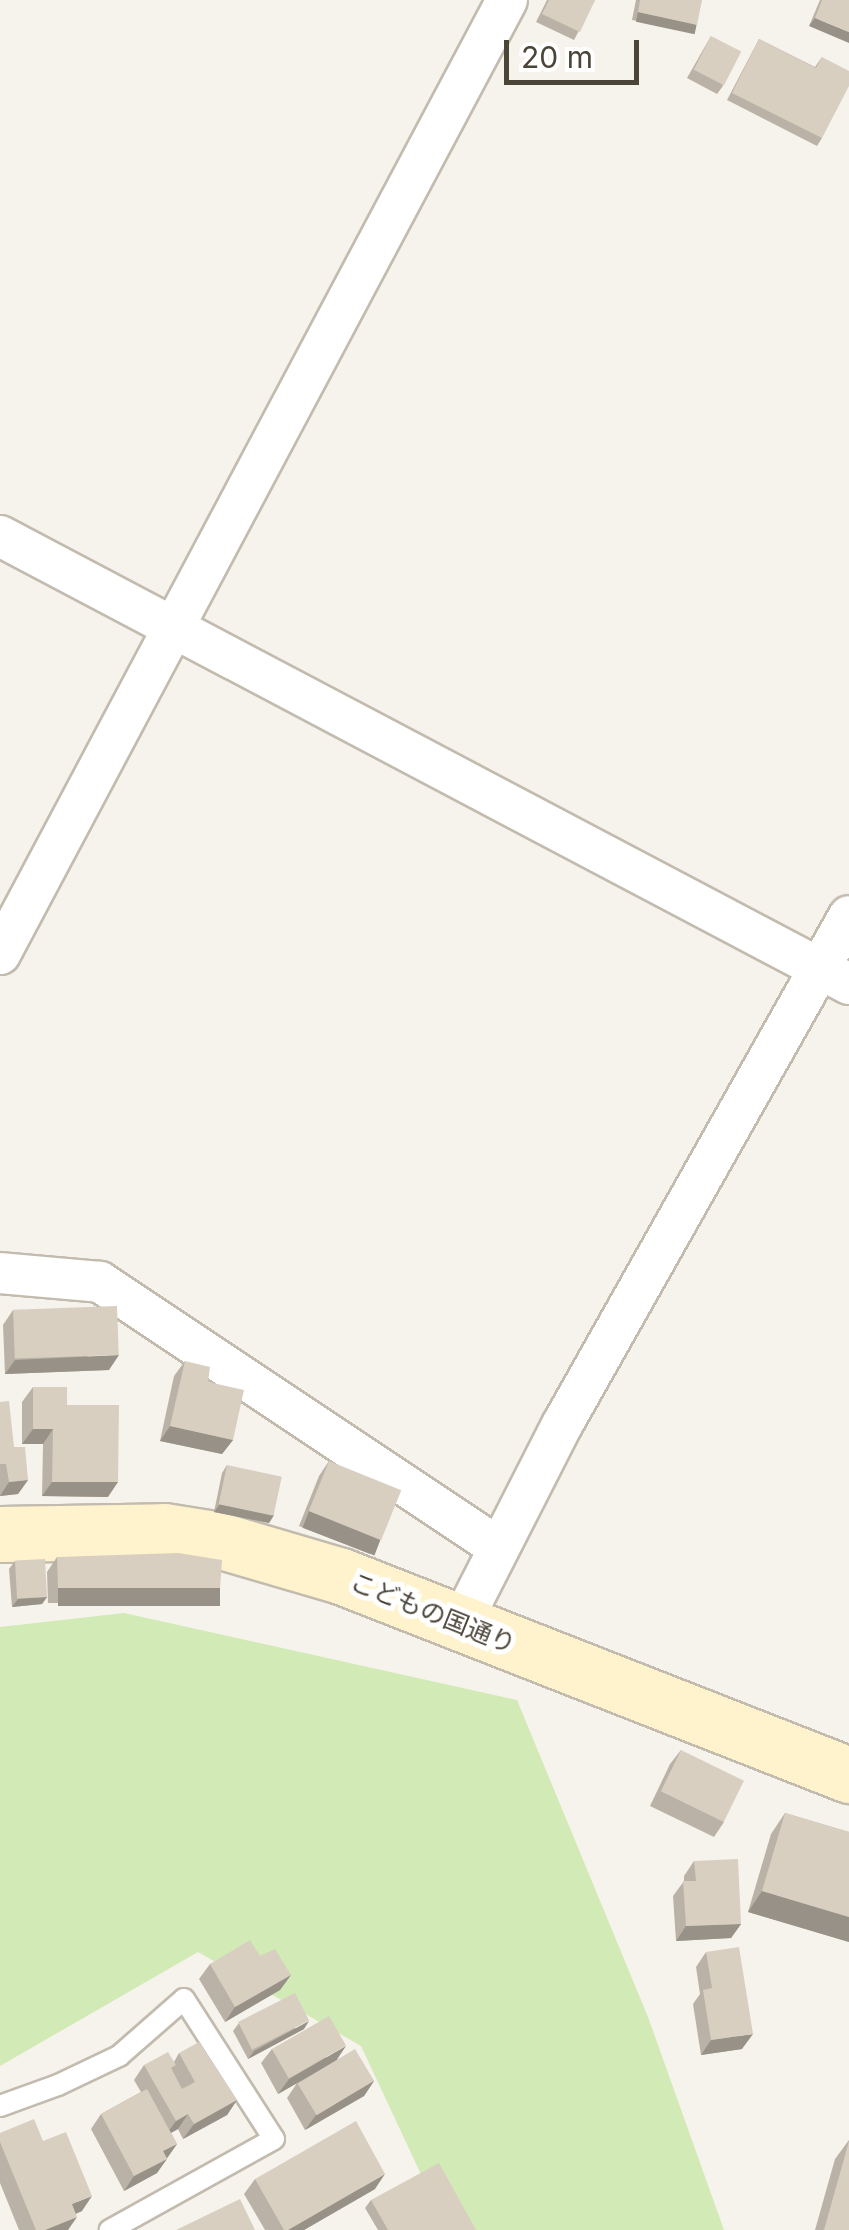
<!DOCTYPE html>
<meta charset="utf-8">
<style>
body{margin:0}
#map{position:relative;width:849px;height:2230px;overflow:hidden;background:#f6f3ec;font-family:Inter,"Noto Sans JP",sans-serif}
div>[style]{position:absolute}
.green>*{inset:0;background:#d2eab5}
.roads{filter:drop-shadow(2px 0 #c2bbae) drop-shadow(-2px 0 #c2bbae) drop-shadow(0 2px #c2bbae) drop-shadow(0 -2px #c2bbae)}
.lane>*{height:20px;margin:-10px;padding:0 10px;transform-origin:10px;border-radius:10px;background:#fff}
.street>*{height:40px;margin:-20px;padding:0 20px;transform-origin:20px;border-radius:20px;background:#fff}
.secondary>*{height:55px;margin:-27.5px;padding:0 27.5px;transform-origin:27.5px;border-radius:27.5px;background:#fff3cd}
.wall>*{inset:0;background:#bab2a6}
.shaded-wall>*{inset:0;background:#979187;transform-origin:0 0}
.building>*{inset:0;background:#d8cfc1;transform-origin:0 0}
span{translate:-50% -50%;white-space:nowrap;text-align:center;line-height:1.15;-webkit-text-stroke:10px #fff;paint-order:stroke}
.street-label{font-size:25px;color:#4b4439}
.scale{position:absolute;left:504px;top:40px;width:135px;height:45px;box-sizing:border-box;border:5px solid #4b4439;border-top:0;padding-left:12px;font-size:30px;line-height:35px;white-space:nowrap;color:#4b4439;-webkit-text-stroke:8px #fff;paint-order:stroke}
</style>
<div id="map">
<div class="green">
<div style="clip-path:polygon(124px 1613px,517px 1700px,648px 2017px,724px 2230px,447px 2230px,361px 2046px,198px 1952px,0 2066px,0 1627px)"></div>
</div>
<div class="roads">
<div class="lane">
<div style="left:0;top:2106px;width:62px;rotate:-19.9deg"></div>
<div style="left:58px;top:2085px;width:68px;rotate:-25.4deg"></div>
<div style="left:119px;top:2056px;width:86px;rotate:-41.2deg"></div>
<div style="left:184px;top:1999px;width:166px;rotate:57.3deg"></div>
<div style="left:274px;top:2139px;width:188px;rotate:151deg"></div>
</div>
<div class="street">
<div style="left:0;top:536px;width:960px;rotate:27.82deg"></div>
<div style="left:0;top:954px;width:1080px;rotate:-62.01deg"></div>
<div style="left:0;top:1273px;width:100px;rotate:5.1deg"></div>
<div style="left:100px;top:1282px;width:478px;rotate:33.7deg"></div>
<div style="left:460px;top:1625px;width:225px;rotate:-63deg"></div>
<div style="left:562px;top:1425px;width:584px;rotate:-60.58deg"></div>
</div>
<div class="secondary">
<div style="left:0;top:1534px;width:164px;rotate:-1deg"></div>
<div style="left:164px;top:1531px;width:52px;rotate:8.9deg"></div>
<div style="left:215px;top:1539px;width:131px;rotate:16.4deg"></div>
<div style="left:341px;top:1576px;width:546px;rotate:21.39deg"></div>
</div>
</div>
<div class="wall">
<div style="clip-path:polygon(547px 0,595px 0,574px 40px,536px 22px)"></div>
<div style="clip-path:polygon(636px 0,702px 0,692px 33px,632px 20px)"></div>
<div style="clip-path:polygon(820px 0,849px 0,809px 26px)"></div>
<div style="clip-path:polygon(711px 36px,723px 86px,717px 94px,687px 78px)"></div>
<div style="clip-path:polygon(759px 39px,815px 67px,822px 57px,822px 138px,817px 146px,727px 100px)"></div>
<div style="clip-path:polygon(13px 1310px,109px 1370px,5px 1374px,3px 1325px)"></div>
<div style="clip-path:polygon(185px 1361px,208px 1382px,233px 1440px,222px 1454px,160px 1441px,174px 1376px)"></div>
<div style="clip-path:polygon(33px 1387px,67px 1405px,108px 1497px,42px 1496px,43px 1444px,22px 1444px,22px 1402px)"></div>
<div style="clip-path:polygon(0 1402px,14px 1447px,28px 1480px,18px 1494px,0 1496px)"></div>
<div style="clip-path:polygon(329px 1461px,370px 1554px,299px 1526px,319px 1476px)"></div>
<div style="clip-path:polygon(227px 1465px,274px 1515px,269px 1523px,214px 1512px,222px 1473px)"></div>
<div style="clip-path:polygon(57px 1557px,210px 1603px,48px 1603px,47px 1572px)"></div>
<div style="clip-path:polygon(15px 1561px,47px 1597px,42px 1604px,12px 1607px,9px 1569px)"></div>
<div style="clip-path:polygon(681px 1750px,724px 1822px,714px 1837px,650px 1806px,670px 1764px)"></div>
<div style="clip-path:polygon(785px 1813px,849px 1832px,849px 1942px,748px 1912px,771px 1834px)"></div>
<div style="clip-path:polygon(694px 1861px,741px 1924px,731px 1938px,676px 1941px,673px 1896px,684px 1881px,684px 1876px)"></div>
<div style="clip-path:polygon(706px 1952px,742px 2049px,701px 2055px,693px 2004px,700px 1994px,696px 1967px)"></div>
<div style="clip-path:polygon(260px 1956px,291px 1975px,280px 1990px,225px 2022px,199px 1979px,210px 1964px)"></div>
<div style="clip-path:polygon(239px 2023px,304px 2029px,248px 2059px,233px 2031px)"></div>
<div style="clip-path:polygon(272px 2049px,337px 2059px,374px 2081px,364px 2096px,305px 2130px,287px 2098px,297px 2083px,278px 2094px,261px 2063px)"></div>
<div style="clip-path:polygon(179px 2053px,237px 2100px,227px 2115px,183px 2139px,178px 2129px,171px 2133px,177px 2144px,157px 2173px,124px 2191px,91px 2129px,101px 2114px,141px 2092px,134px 2080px,144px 2065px,174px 2062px)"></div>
<div style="clip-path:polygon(0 2133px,43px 2141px,82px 2211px,76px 2214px,68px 2230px,19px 2230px,0 2183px)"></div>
<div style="clip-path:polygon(849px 2140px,849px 2230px,815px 2230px,835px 2159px)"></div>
<div style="clip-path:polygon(255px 2179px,375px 2189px,304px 2230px,265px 2230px,244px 2194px)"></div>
<div style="clip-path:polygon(371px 2200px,476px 2230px,378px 2230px,365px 2208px)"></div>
</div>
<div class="shaded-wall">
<div style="left:638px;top:12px;width:60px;height:10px;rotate:12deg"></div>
<div style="clip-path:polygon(815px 18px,849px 32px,849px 43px,809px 26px)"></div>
<div style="clip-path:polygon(119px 1355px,109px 1370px,5px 1374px,15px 1360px)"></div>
<div style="clip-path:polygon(170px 1426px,233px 1440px,222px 1454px,160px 1441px)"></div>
<div style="clip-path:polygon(33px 1429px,53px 1429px,43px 1444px,22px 1444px)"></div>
<div style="clip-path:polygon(28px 1480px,18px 1494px,0 1496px,9px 1482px)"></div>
<div style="clip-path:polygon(52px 1482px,118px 1482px,108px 1497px,42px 1496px)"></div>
<div style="clip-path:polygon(220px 1504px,274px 1515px,269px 1523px,214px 1512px)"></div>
<div style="left:309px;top:1511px;width:77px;height:18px;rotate:21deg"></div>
<div style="left:58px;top:1588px;width:162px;height:18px"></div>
<div style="clip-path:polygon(47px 1597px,42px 1604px,12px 1607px,18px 1599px)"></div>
<div style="clip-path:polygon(762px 1891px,849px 1917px,849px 1942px,748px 1912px)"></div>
<div style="clip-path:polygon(741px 1924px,731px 1938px,676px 1941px,686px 1926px)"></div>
<div style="clip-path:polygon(291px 1975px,280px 1990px,225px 2022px,235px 2007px)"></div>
<div style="clip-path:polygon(309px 2021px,304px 2029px,248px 2059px,254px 2051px)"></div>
<div style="clip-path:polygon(753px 2034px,742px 2049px,701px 2055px,711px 2040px)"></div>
<div style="clip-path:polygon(346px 2046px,336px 2061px,278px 2094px,289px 2079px)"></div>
<div style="clip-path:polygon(374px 2081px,364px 2096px,305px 2130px,316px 2115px)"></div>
<div style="clip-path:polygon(237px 2100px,227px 2115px,183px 2139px,194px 2124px)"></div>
<div style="clip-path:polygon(188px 2114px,178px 2129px,165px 2136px,176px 2121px)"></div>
<div style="clip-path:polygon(177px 2144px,167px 2158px,163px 2151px)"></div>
<div style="clip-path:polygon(167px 2159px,157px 2173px,124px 2191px,134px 2176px)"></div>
<div style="clip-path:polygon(385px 2174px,375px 2189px,304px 2230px,288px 2230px)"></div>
<div style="clip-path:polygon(92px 2196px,82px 2211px,62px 2219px,72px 2204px)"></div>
<div style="clip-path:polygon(77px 2217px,68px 2230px,45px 2230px)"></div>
</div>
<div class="building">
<div style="clip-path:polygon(549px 0,595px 0,580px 32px,542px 14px)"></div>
<div style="clip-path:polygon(640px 0,702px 0,697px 25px,638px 12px)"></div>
<div style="clip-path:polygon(822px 0,849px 0,849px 32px,815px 18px)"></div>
<div style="left:711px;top:36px;width:34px;height:38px;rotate:27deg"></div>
<div style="clip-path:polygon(759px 39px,816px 68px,822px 57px,849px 71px,849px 86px,822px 138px,732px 93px)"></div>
<div style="left:117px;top:1306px;width:49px;height:104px;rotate:88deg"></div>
<div style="clip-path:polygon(185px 1361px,210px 1367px,208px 1382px,244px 1390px,233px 1440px,170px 1426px)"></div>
<div style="clip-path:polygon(33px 1387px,67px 1387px,67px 1405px,119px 1405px,118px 1482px,52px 1482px,53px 1429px,33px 1429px)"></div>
<div style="clip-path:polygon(9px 1401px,14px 1447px,25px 1447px,28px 1480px,9px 1482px,6px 1464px,0 1464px,0 1402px)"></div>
<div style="left:329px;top:1461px;width:78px;height:54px;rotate:22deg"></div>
<div style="left:227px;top:1465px;width:56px;height:40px;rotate:12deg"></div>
<div style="clip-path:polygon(178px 1553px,222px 1560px,220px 1588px,58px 1588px,57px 1557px)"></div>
<div style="left:45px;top:1559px;width:38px;height:30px;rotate:87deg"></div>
<div style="left:681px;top:1750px;width:70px;height:46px;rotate:26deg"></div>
<div style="clip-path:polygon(785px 1813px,849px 1832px,849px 1917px,762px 1891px)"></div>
<div style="clip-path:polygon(738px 1859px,741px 1924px,686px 1926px,683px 1881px,696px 1881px,694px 1861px)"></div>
<div style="clip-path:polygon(250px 1940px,260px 1956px,275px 1949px,291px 1975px,235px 2007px,210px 1964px)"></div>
<div style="clip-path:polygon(739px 1947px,753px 2034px,711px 2040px,703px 1990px,712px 1988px,706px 1952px)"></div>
<div style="left:295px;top:1993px;width:31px;height:64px;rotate:63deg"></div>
<div style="left:329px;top:2016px;width:34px;height:66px;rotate:60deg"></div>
<div style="clip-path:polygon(199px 2042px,237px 2100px,194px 2124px,188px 2114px,176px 2121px,144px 2065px,168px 2052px,176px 2065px,171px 2068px,182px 2089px,195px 2082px,179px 2053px)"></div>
<div style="left:355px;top:2049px;width:37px;height:67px;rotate:59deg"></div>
<div style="clip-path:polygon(147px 2089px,177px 2144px,163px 2151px,167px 2159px,134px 2176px,101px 2114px)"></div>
<div style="clip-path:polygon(34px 2119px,43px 2141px,66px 2132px,92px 2196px,72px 2204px,77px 2217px,45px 2230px,36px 2230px,0 2142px,0 2133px)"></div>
<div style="clip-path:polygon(356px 2121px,385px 2174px,288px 2230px,284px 2230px,255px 2179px)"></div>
<div style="clip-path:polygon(849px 2141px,849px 2230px,824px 2230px)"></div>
<div style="clip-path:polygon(439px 2163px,476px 2230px,388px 2230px,371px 2200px)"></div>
<div style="clip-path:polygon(240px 2199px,255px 2230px,176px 2230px)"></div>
</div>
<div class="street-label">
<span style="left:433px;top:1613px;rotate:22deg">こどもの国通り</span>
</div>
<div class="scale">20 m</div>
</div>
